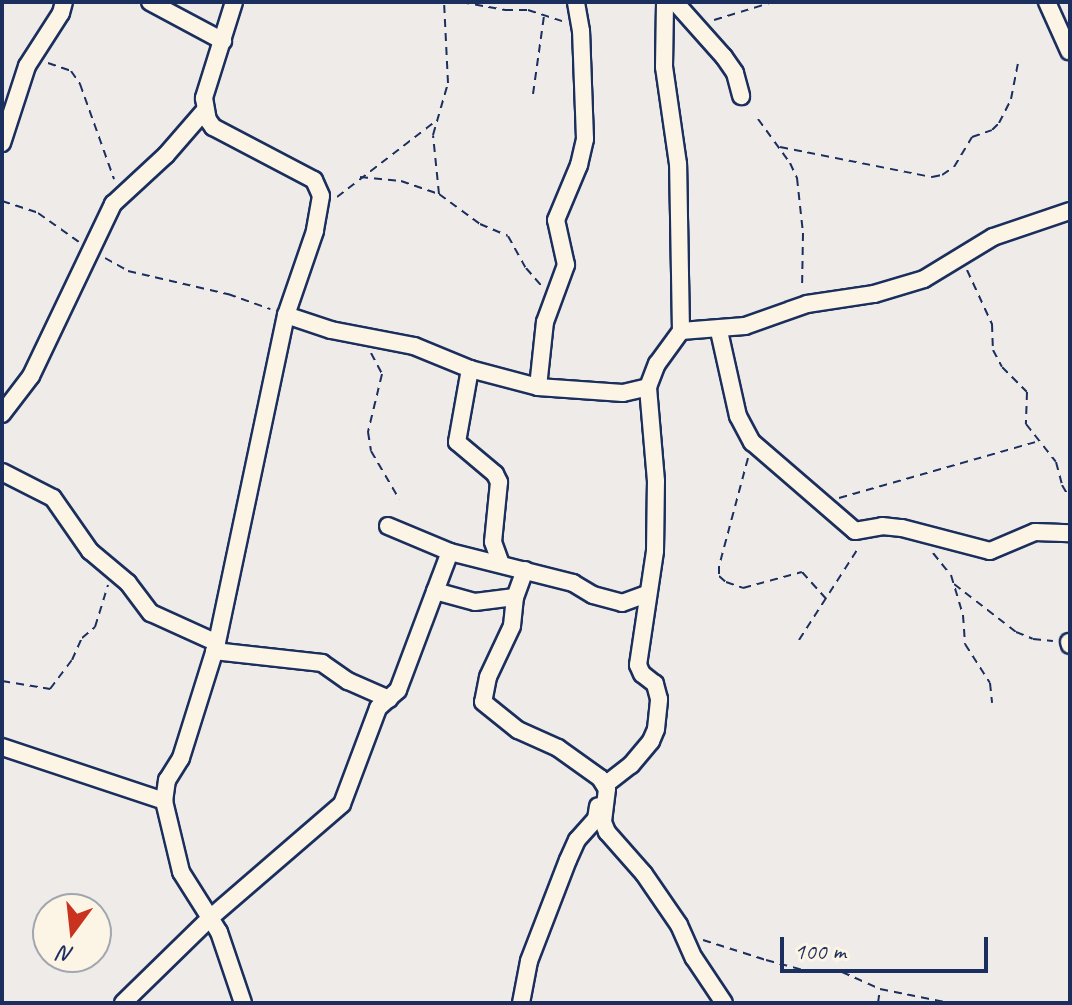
<!DOCTYPE html>
<style>
body{margin:0}
#map{position:relative;width:1072px;height:1005px;overflow:hidden;background:#eeebe8;font-family:Caveat,sans-serif}
div>[style]{position:absolute}
.path>*{height:2px;margin-top:-1px;transform-origin:0;background:repeating-linear-gradient(90deg,#1b2f5e 0 8px,transparent 0 14px)}
.roads{filter:drop-shadow(2px 0 #1b2f5e) drop-shadow(-2px 0 #1b2f5e) drop-shadow(0 2px #1b2f5e) drop-shadow(0 -2px #1b2f5e)}
.minor>*{height:16px;margin:-8px;padding:0 8px;transform-origin:8px;border-radius:8px;background:#fcf5e5}
span{translate:-50% -50%;white-space:nowrap;text-align:center;line-height:1.15;-webkit-text-stroke:7px #fcf5e5;paint-order:stroke}
.frame{position:absolute;inset:0;border:4px solid #1b2f5e;pointer-events:none}
.north{position:absolute;left:32px;top:893px;width:80px;height:80px;box-sizing:border-box;background:#fcf5e5;border:2px solid #a2a6af;border-radius:50%;rotate:195deg;font-size:22px;font-weight:700;line-height:32px;text-align:center;color:#1b2f5e}
.north::after{content:'';display:block;margin:auto;width:28px;height:36px;background:#c8321e;clip-path:polygon(50% 0,100% 100%,50% 72%,0 100%)}
.scale{position:absolute;left:780px;top:937px;width:208px;height:36px;box-sizing:border-box;border:4px solid #1b2f5e;border-top:0;padding-left:10px;font-size:24px;line-height:28px;white-space:nowrap;color:#1b2f5e;-webkit-text-stroke:6px #fcf5e5;paint-order:stroke}
</style>
<div id="map">
<div class="path">
<div style="left:461px;top:2px;width:45px;rotate:10.3deg"></div>
<div style="left:505px;top:10px;width:23px"></div>
<div style="left:528px;top:10px;width:36px;rotate:18deg"></div>
<div style="left:714px;top:20px;width:62px;rotate:-17deg"></div>
<div style="left:48px;top:63px;width:24px;rotate:19deg"></div>
<div style="left:71px;top:71px;width:16px;rotate:55deg"></div>
<div style="left:80px;top:84px;width:101px;rotate:70.3deg"></div>
<div style="left:533px;top:94px;width:79px;rotate:-82deg"></div>
<div style="left:758px;top:119px;width:54px;rotate:54deg"></div>
<div style="left:790px;top:163px;width:17px;rotate:65deg"></div>
<div style="left:797px;top:178px;width:55px;rotate:83.8deg"></div>
<div style="left:803px;top:233px;width:55px;rotate:91deg"></div>
<div style="left:780px;top:147px;width:155px;rotate:11.2deg"></div>
<div style="left:932px;top:177px;width:10px;rotate:-11deg"></div>
<div style="left:942px;top:175px;width:14px;rotate:-34deg"></div>
<div style="left:954px;top:167px;width:35px;rotate:-59deg"></div>
<div style="left:972px;top:137px;width:21px;rotate:-19deg"></div>
<div style="left:992px;top:130px;width:10px;rotate:-45deg"></div>
<div style="left:999px;top:123px;width:27px;rotate:-63deg"></div>
<div style="left:1011px;top:99px;width:36px;rotate:-79deg"></div>
<div style="left:360px;top:177px;width:41px;rotate:5.6deg"></div>
<div style="left:401px;top:181px;width:40px;rotate:18.9deg"></div>
<div style="left:439px;top:194px;width:51px;rotate:36.2deg"></div>
<div style="left:480px;top:224px;width:30px;rotate:23deg"></div>
<div style="left:508px;top:236px;width:37px;rotate:61deg"></div>
<div style="left:526px;top:268px;width:23px;rotate:49deg"></div>
<div style="left:439px;top:194px;width:59px;rotate:-95.8deg"></div>
<div style="left:433px;top:135px;width:54px;rotate:-73.9deg"></div>
<div style="left:448px;top:83px;width:81px;rotate:-92.8deg"></div>
<div style="left:337px;top:197px;width:121px;rotate:-37.6deg"></div>
<div style="left:2px;top:201px;width:38px;rotate:18deg"></div>
<div style="left:38px;top:213px;width:50px;rotate:35.3deg"></div>
<div style="left:105px;top:258px;width:26px;rotate:29deg"></div>
<div style="left:128px;top:271px;width:103px;rotate:13deg"></div>
<div style="left:228px;top:294px;width:45px;rotate:19.7deg"></div>
<div style="left:967px;top:270px;width:60px;rotate:65.2deg"></div>
<div style="left:992px;top:324px;width:26px;rotate:88deg"></div>
<div style="left:993px;top:350px;width:19px;rotate:62deg"></div>
<div style="left:1002px;top:367px;width:35px;rotate:45deg"></div>
<div style="left:1027px;top:392px;width:32px;rotate:92deg"></div>
<div style="left:1026px;top:424px;width:48px;rotate:51.7deg"></div>
<div style="left:1056px;top:462px;width:24px;rotate:75deg"></div>
<div style="left:1062px;top:485px;width:16px;rotate:60deg"></div>
<div style="left:371px;top:353px;width:24px;rotate:62deg"></div>
<div style="left:382px;top:374px;width:60px;rotate:103.6deg"></div>
<div style="left:368px;top:432px;width:19px;rotate:81deg"></div>
<div style="left:371px;top:451px;width:56px;rotate:59.7deg"></div>
<div style="left:748px;top:458px;width:112px;rotate:105deg"></div>
<div style="left:719px;top:566px;width:10px;rotate:90deg"></div>
<div style="left:719px;top:576px;width:9px;rotate:41deg"></div>
<div style="left:726px;top:582px;width:18px;rotate:19deg"></div>
<div style="left:743px;top:588px;width:61px;rotate:-15.2deg"></div>
<div style="left:802px;top:572px;width:36px;rotate:48deg"></div>
<div style="left:839px;top:498px;width:205px;rotate:-15.9deg"></div>
<div style="left:933px;top:553px;width:28px;rotate:51deg"></div>
<div style="left:951px;top:575px;width:42px;rotate:73.3deg"></div>
<div style="left:963px;top:615px;width:29px;rotate:86deg"></div>
<div style="left:965px;top:644px;width:46px;rotate:57.3deg"></div>
<div style="left:990px;top:683px;width:20px;rotate:84deg"></div>
<div style="left:954px;top:584px;width:78px;rotate:37.7deg"></div>
<div style="left:1016px;top:632px;width:18px;rotate:22deg"></div>
<div style="left:1033px;top:639px;width:20px;rotate:6deg"></div>
<div style="left:799px;top:640px;width:111px;rotate:-57.2deg"></div>
<div style="left:2px;top:681px;width:49px;rotate:9.5deg"></div>
<div style="left:50px;top:689px;width:36px;rotate:-53deg"></div>
<div style="left:72px;top:660px;width:24px;rotate:-66deg"></div>
<div style="left:82px;top:638px;width:17px;rotate:-40deg"></div>
<div style="left:95px;top:627px;width:44px;rotate:-72.8deg"></div>
<div style="left:703px;top:940px;width:66px;rotate:17.6deg"></div>
<div style="left:766px;top:960px;width:39px;rotate:15deg"></div>
<div style="left:804px;top:970px;width:38px;rotate:3deg"></div>
<div style="left:842px;top:972px;width:42px;rotate:24.1deg"></div>
<div style="left:880px;top:989px;width:71px;rotate:11.3deg"></div>
<div style="left:878px;top:1003px;width:14px;rotate:-82deg"></div>
</div>
<div class="roads">
<div class="minor">
<div style="left:150px;top:2px;width:83px;rotate:28.1deg"></div>
<div style="left:234px;top:2px;width:101px;rotate:107.4deg"></div>
<div style="left:204px;top:98px;width:22px;rotate:80deg"></div>
<div style="left:208px;top:120px;width:9px;rotate:54deg"></div>
<div style="left:213px;top:127px;width:114px;rotate:27.7deg"></div>
<div style="left:314px;top:180px;width:17px;rotate:66deg"></div>
<div style="left:321px;top:196px;width:36px;rotate:100deg"></div>
<div style="left:315px;top:231px;width:89px;rotate:109deg"></div>
<div style="left:286px;top:315px;width:335px;rotate:101.9deg"></div>
<div style="left:217px;top:643px;width:121px;rotate:107.4deg"></div>
<div style="left:181px;top:758px;width:26px;rotate:122deg"></div>
<div style="left:167px;top:780px;width:21px;rotate:98deg"></div>
<div style="left:164px;top:801px;width:73px;rotate:76.5deg"></div>
<div style="left:181px;top:872px;width:71px;rotate:57.7deg"></div>
<div style="left:219px;top:932px;width:75px;rotate:71.3deg"></div>
<div style="left:675px;top:2px;width:74px;rotate:48.3deg"></div>
<div style="left:724px;top:57px;width:19px;rotate:55deg"></div>
<div style="left:735px;top:73px;width:24px;rotate:75deg"></div>
<div style="left:1047px;top:2px;width:54px;rotate:65.8deg"></div>
<div style="left:2px;top:143px;width:81px;rotate:-72deg"></div>
<div style="left:27px;top:66px;width:63px;rotate:-57.3deg"></div>
<div style="left:61px;top:13px;width:11px;rotate:-75deg"></div>
<div style="left:286px;top:315px;width:47px;rotate:18.4deg"></div>
<div style="left:331px;top:330px;width:85px;rotate:10.9deg"></div>
<div style="left:414px;top:346px;width:61px;rotate:22.3deg"></div>
<div style="left:470px;top:369px;width:70px;rotate:14.8deg"></div>
<div style="left:538px;top:387px;width:85px;rotate:4deg"></div>
<div style="left:623px;top:393px;width:26px;rotate:-13deg"></div>
<div style="left:681px;top:331px;width:64px;rotate:-4.5deg"></div>
<div style="left:745px;top:326px;width:66px;rotate:-19.5deg"></div>
<div style="left:807px;top:304px;width:68px;rotate:-8.5deg"></div>
<div style="left:874px;top:294px;width:52px;rotate:-16.7deg"></div>
<div style="left:924px;top:279px;width:81px;rotate:-31.3deg"></div>
<div style="left:993px;top:237px;width:81px;rotate:-18.7deg"></div>
<div style="left:719px;top:331px;width:87px;rotate:77.4deg"></div>
<div style="left:738px;top:416px;width:30px;rotate:62deg"></div>
<div style="left:752px;top:442px;width:136px;rotate:40.8deg"></div>
<div style="left:855px;top:531px;width:27px;rotate:-10deg"></div>
<div style="left:882px;top:526px;width:20px;rotate:6deg"></div>
<div style="left:902px;top:528px;width:91px;rotate:14.6deg"></div>
<div style="left:990px;top:551px;width:49px;rotate:-22.9deg"></div>
<div style="left:1035px;top:532px;width:35px;rotate:2deg"></div>
<div style="left:470px;top:369px;width:74px;rotate:100.1deg"></div>
<div style="left:457px;top:442px;width:50px;rotate:40.1deg"></div>
<div style="left:495px;top:474px;width:9px;rotate:63deg"></div>
<div style="left:499px;top:482px;width:60px;rotate:95.7deg"></div>
<div style="left:493px;top:542px;width:23px;rotate:70deg"></div>
<div style="left:538px;top:387px;width:65px;rotate:-83.9deg"></div>
<div style="left:545px;top:322px;width:61px;rotate:-69.8deg"></div>
<div style="left:566px;top:265px;width:46px;rotate:-102.5deg"></div>
<div style="left:556px;top:220px;width:60px;rotate:-67.3deg"></div>
<div style="left:579px;top:165px;width:27px;rotate:-77deg"></div>
<div style="left:585px;top:139px;width:108px;rotate:-92.1deg"></div>
<div style="left:581px;top:31px;width:29px;rotate:-100deg"></div>
<div style="left:2px;top:414px;width:48px;rotate:-52.7deg"></div>
<div style="left:31px;top:376px;width:191px;rotate:-64.5deg"></div>
<div style="left:113px;top:204px;width:72px;rotate:-42.8deg"></div>
<div style="left:166px;top:155px;width:60px;rotate:-49.1deg"></div>
<div style="left:2px;top:472px;width:57px;rotate:27deg"></div>
<div style="left:53px;top:498px;width:65px;rotate:55.1deg"></div>
<div style="left:90px;top:551px;width:50px;rotate:40.1deg"></div>
<div style="left:128px;top:583px;width:38px;rotate:53deg"></div>
<div style="left:151px;top:613px;width:72px;rotate:24.4deg"></div>
<div style="left:388px;top:526px;width:67px;rotate:22.8deg"></div>
<div style="left:450px;top:552px;width:127px;rotate:14.1deg"></div>
<div style="left:573px;top:583px;width:23px;rotate:31deg"></div>
<div style="left:593px;top:595px;width:30px;rotate:15deg"></div>
<div style="left:622px;top:603px;width:27px;rotate:-20deg"></div>
<div style="left:525px;top:570px;width:29px;rotate:110deg"></div>
<div style="left:515px;top:597px;width:29px;rotate:96deg"></div>
<div style="left:512px;top:626px;width:56px;rotate:115.2deg"></div>
<div style="left:488px;top:677px;width:25px;rotate:101deg"></div>
<div style="left:483px;top:702px;width:45px;rotate:38.7deg"></div>
<div style="left:518px;top:730px;width:44px;rotate:24.2deg"></div>
<div style="left:558px;top:748px;width:52px;rotate:35.5deg"></div>
<div style="left:600px;top:778px;width:13px;rotate:58deg"></div>
<div style="left:607px;top:789px;width:33px;rotate:97deg"></div>
<div style="left:603px;top:822px;width:11px;rotate:68deg"></div>
<div style="left:607px;top:832px;width:56px;rotate:48.6deg"></div>
<div style="left:644px;top:874px;width:62px;rotate:55.5deg"></div>
<div style="left:679px;top:925px;width:36px;rotate:66deg"></div>
<div style="left:694px;top:958px;width:54px;rotate:56.3deg"></div>
<div style="left:435px;top:591px;width:41px;rotate:15.4deg"></div>
<div style="left:475px;top:602px;width:40px;rotate:-7.1deg"></div>
<div style="left:1069px;top:642px;width:3px;rotate:72deg"></div>
<div style="left:214px;top:651px;width:109px;rotate:6.3deg"></div>
<div style="left:322px;top:663px;width:32px;rotate:35deg"></div>
<div style="left:348px;top:681px;width:45px;rotate:23.7deg"></div>
<div style="left:2px;top:747px;width:171px;rotate:18.4deg"></div>
<div style="left:605px;top:785px;width:33px;rotate:-38deg"></div>
<div style="left:631px;top:765px;width:31px;rotate:-50deg"></div>
<div style="left:651px;top:741px;width:13px;rotate:-67deg"></div>
<div style="left:656px;top:729px;width:30px;rotate:-84deg"></div>
<div style="left:659px;top:699px;width:16px;rotate:-105deg"></div>
<div style="left:655px;top:684px;width:16px;rotate:-142deg"></div>
<div style="left:642px;top:674px;width:10px;rotate:-114deg"></div>
<div style="left:638px;top:665px;width:115px;rotate:-81.5deg"></div>
<div style="left:655px;top:551px;width:70px;rotate:-89.2deg"></div>
<div style="left:656px;top:481px;width:94px;rotate:-94.9deg"></div>
<div style="left:648px;top:387px;width:25px;rotate:-69deg"></div>
<div style="left:657px;top:364px;width:41px;rotate:-54deg"></div>
<div style="left:681px;top:331px;width:167px;rotate:-91deg"></div>
<div style="left:678px;top:164px;width:98px;rotate:-98.2deg"></div>
<div style="left:664px;top:67px;width:65px;rotate:-89.1deg"></div>
<div style="left:123px;top:1003px;width:122px;rotate:-44.3deg"></div>
<div style="left:210px;top:918px;width:174px;rotate:-40.8deg"></div>
<div style="left:342px;top:804px;width:103px;rotate:-69.4deg"></div>
<div style="left:378px;top:708px;width:27px;rotate:-42deg"></div>
<div style="left:398px;top:690px;width:147px;rotate:-69.4deg"></div>
<div style="left:521px;top:1003px;width:43px;rotate:-79.2deg"></div>
<div style="left:529px;top:961px;width:108px;rotate:-68.9deg"></div>
<div style="left:568px;top:860px;width:22px;rotate:-66deg"></div>
<div style="left:577px;top:840px;width:28px;rotate:-48deg"></div>
<div style="left:596px;top:819px;width:13px;rotate:-81deg"></div>
</div>
</div>
<div class="frame"></div>
<div class="north">N</div>
<div class="scale">100 m</div>
</div>
